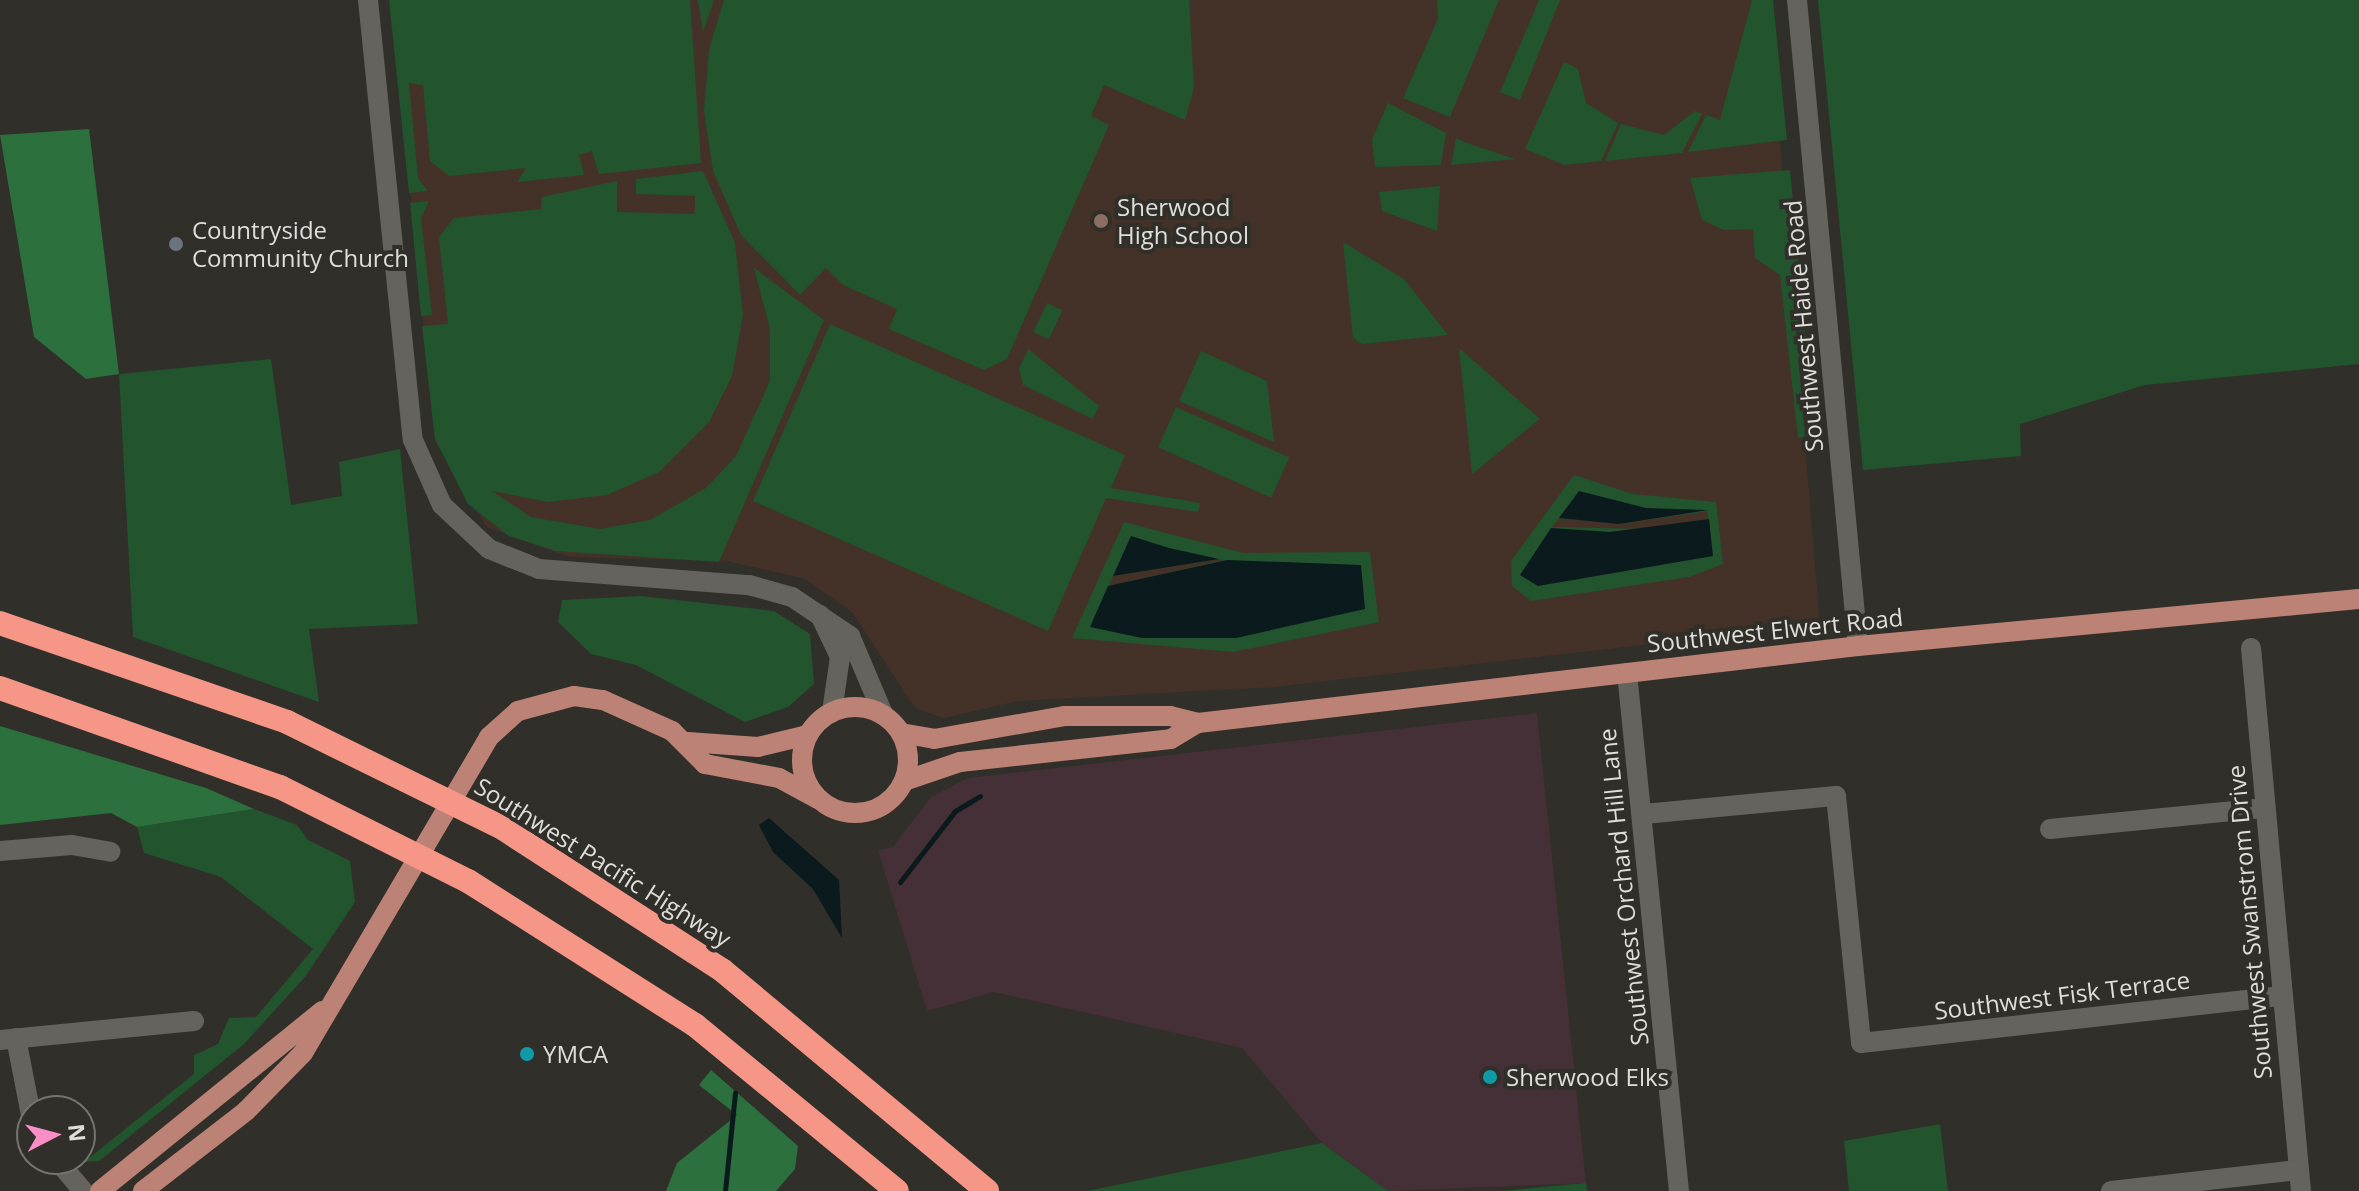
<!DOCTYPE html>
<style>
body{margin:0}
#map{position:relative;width:2359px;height:1191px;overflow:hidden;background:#302f29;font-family:"Open Sans",sans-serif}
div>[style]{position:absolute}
.commercial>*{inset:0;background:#443036}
.education>*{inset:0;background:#443229}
.green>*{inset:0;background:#22542e;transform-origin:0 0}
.forest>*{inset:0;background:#2b703d}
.water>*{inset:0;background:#0b1a1c}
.stream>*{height:5px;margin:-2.5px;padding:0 2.5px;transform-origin:2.5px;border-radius:2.5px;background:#0b1a1c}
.minor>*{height:20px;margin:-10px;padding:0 10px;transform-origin:10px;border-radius:10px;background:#64635d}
.major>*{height:20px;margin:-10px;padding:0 10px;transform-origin:10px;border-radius:10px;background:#bc8276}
.major>.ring{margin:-10px;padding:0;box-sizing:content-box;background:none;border:20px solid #bc8276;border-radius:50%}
.highway>*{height:24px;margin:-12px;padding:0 12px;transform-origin:12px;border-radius:12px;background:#f69687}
.dots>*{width:22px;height:22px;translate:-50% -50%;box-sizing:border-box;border:4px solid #302f29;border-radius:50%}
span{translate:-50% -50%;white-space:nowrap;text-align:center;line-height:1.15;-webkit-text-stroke:8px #302f29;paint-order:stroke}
.poi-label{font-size:24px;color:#dfdedb}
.left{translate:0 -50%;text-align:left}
.street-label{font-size:24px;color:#dfdedb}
.north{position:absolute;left:16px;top:1095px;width:80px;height:80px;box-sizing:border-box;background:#302f29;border:2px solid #767570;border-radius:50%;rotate:84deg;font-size:22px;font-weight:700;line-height:32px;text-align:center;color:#dfdedb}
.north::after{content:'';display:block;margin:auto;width:28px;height:36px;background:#fa8fc8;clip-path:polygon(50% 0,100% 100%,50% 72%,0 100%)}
</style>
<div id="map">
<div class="commercial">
<div style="clip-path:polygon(1537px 713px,1586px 1183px,1388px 1191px,1322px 1143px,1242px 1048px,994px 992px,927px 1011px,878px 850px,893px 847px,931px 797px,968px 778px)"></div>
</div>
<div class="education">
<div style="clip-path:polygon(391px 0,1768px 0,1820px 625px,1273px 687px,1018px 701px,944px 718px,915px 708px,852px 612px,803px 578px,726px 561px,569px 557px,487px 527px,435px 441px)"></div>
</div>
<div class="green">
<div style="clip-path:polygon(389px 0,690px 0,701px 163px,599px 174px,592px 151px,579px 155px,584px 175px,517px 182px,526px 168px,449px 176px,430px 161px,423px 85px,409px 83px,418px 178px,428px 191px,409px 193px)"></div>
<div style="clip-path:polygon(697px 0,714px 0,703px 32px,699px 6px)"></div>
<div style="clip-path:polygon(724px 0,1189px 0,1194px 88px,1185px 120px,1104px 85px,1091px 116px,1109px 125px,1007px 359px,984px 370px,889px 329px,897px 309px,843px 285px,826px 268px,800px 295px,741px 235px,713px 171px,704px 111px,709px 49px)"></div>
<div style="clip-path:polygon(1437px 0,1499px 0,1450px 117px,1403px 98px,1438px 19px)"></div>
<div style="clip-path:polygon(1539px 0,1560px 0,1520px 100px,1500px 92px)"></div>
<div style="clip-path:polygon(1752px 0,1773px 0,1787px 140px,1688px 152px,1706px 115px,1720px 120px)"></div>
<div style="clip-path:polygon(1818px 0,2359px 0,2359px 364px,2145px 385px,2020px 424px,2021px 456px,1863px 470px)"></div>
<div style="clip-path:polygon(1564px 62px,1578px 69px,1586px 103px,1618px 123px,1601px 161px,1565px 165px,1525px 149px)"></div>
<div style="clip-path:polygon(1388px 103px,1446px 133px,1441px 165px,1375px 167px,1372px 139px)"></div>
<div style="clip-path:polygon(1695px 111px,1702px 114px,1682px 153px,1605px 161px,1621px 124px,1664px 135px)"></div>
<div style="clip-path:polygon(1456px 138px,1464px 142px,1515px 159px,1451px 165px)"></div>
<div style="clip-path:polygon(1790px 170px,1806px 340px,1807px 437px,1798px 438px,1780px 275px,1755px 258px,1753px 229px,1724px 230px,1702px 220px,1690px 178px)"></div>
<div style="clip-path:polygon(703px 171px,735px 243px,743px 315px,732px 376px,709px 422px,659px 472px,607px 495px,548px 502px,492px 491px,531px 517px,600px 529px,650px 520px,706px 488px,736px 456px,770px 381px,770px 329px,754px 268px,824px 320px,719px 562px,556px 551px,509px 536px,468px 504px,435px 439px,422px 326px,448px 324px,439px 237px,454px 218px,541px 209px,542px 197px,617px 181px,617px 212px,695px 214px,695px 196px,636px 194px,636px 179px)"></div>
<div style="clip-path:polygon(1440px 186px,1437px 231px,1382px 211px,1379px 192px)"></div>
<div style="clip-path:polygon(429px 201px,421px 218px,432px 315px,421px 316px,410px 203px)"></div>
<div style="clip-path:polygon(1343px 242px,1404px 279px,1448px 335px,1362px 344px,1353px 338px)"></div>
<div style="left:1047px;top:303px;width:17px;height:32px;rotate:25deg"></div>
<div style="clip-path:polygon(830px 324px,1125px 455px,1111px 488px,1200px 503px,1198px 512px,1106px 498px,1048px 631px,753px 501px)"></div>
<div style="clip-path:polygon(1459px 348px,1540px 419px,1472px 474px)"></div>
<div style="clip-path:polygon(1028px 349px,1099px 406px,1093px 419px,1023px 385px,1019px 369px)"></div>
<div style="clip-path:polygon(1201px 351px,1267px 381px,1274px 442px,1179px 401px)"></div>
<div style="clip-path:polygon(271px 359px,291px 505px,342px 496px,339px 462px,400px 449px,418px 624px,309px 629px,319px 702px,133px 637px,119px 374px)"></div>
<div style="left:1176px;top:407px;width:124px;height:44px;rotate:24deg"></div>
<div style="clip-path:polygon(evenodd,1574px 475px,1633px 494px,1716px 502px,1723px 564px,1689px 577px,1531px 601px,1512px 586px,1511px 561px,1574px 475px,1708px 511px,1708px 519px,1646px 529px,1552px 527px,1559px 518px,1619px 524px,1708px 511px)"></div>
<div style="clip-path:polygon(evenodd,1124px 522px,1243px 553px,1370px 552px,1379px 622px,1233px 652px,1072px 638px,1124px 522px,1219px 559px,1224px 560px,1109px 586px,1113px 576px,1219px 559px)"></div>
<div style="clip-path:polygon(641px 596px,774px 611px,810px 634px,814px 684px,788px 707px,745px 722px,636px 665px,591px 654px,558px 622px,562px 600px)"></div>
<div style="clip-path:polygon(254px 809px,297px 825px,308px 840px,350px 861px,355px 902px,305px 977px,244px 1044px,99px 1161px,84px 1162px,194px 1074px,194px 1055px,218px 1044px,229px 1018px,256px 1017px,313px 949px,221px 877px,144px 853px,137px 827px)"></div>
<div style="clip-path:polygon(1940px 1124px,1948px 1191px,1849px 1191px,1844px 1141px)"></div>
<div style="clip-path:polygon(1322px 1143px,1388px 1191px,1087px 1191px)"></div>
<div style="clip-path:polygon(1586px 1183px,1587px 1191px,1501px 1191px)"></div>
</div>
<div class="forest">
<div style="clip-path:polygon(89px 129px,119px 374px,86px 379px,34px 337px,0 135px)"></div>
<div style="clip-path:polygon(0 726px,206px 788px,254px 809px,137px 827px,111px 813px,0 825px)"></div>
<div style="clip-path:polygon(711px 1070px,798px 1146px,795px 1169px,776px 1191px,666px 1191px,677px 1163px,737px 1115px,699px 1085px)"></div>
</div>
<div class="water">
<div style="clip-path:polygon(1579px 491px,1646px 508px,1708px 510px,1619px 524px,1559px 518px)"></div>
<div style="clip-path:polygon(1709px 519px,1713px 556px,1538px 586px,1520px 575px,1551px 528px,1610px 532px)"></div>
<div style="clip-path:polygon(1131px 536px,1169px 548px,1219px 559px,1113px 576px)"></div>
<div style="clip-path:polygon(1227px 560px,1361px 565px,1365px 609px,1236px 638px,1142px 638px,1090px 627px,1108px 586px)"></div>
<div style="clip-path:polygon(769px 818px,839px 880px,842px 938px,813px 889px,773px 852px,759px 825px)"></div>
</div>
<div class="stream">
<div style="left:900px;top:882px;width:90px;rotate:-52.2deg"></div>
<div style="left:955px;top:811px;width:29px;rotate:-31deg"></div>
<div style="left:725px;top:1191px;width:99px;rotate:-84.2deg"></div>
</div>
<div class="minor">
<div style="left:368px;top:0;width:442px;rotate:84.2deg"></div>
<div style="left:413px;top:440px;width:71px;rotate:66deg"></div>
<div style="left:442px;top:505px;width:64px;rotate:43.1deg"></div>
<div style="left:489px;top:549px;width:54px;rotate:21.8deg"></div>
<div style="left:539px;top:569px;width:211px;rotate:4.4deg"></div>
<div style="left:749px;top:585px;width:45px;rotate:15.6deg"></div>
<div style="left:792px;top:597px;width:70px;rotate:33.9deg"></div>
<div style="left:850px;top:636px;width:87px;rotate:67deg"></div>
<div style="left:1797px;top:0;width:649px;rotate:84.61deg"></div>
<div style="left:820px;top:615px;width:47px;rotate:64.5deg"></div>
<div style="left:840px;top:657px;width:56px;rotate:98.3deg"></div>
<div style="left:2251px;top:648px;width:545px;rotate:84.74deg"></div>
<div style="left:1627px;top:673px;width:521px;rotate:84.27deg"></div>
<div style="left:1644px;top:814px;width:193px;rotate:-5.4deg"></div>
<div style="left:1836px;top:796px;width:248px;rotate:84.2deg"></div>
<div style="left:1861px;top:1043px;width:421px;rotate:-6.4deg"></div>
<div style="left:2050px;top:829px;width:216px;rotate:-5.6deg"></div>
<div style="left:0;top:851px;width:72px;rotate:-4.8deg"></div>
<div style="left:72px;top:845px;width:39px;rotate:10deg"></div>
<div style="left:16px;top:1038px;width:84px;rotate:79deg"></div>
<div style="left:0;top:1040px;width:195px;rotate:-5.6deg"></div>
<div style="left:56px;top:1159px;width:42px;rotate:49.8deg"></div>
<div style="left:2111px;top:1191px;width:188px;rotate:-6.4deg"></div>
</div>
<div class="major">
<div class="ring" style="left:802px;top:707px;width:86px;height:86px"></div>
<div style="left:901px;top:733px;width:34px;rotate:10deg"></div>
<div style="left:934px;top:739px;width:132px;rotate:-10deg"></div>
<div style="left:1064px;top:716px;width:106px"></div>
<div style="left:1170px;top:716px;width:29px;rotate:14deg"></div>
<div style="left:1198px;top:723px;width:664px;rotate:-6.65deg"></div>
<div style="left:1858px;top:646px;width:503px;rotate:-5.36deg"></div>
<div style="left:688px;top:742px;width:70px;rotate:4.1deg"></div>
<div style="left:758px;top:747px;width:51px;rotate:-13.5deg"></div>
<div style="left:904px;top:781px;width:59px;rotate:-18.7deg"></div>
<div style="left:960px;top:762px;width:212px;rotate:-6.2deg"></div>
<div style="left:1171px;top:739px;width:31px;rotate:-31deg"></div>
<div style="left:100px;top:1191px;width:286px;rotate:-39deg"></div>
<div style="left:143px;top:1191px;width:130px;rotate:-37.8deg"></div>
<div style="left:246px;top:1111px;width:81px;rotate:-45.5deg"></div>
<div style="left:303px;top:1053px;width:367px;rotate:-59.5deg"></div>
<div style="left:489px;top:737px;width:39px;rotate:-42deg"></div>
<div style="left:518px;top:711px;width:58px;rotate:-15deg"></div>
<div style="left:574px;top:696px;width:29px;rotate:8deg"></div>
<div style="left:603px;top:700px;width:76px;rotate:24.2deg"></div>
<div style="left:672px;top:731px;width:47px;rotate:45deg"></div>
<div style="left:705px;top:764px;width:75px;rotate:10.7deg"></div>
<div style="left:779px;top:778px;width:44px;rotate:28.3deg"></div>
</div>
<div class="highway">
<div style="left:0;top:623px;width:304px;rotate:19deg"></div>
<div style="left:287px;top:722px;width:242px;rotate:26.2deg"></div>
<div style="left:504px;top:829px;width:260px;rotate:32.9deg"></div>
<div style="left:722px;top:970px;width:345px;rotate:39.8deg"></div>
<div style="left:0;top:688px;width:297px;rotate:19.5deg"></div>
<div style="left:280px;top:787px;width:210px;rotate:26.6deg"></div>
<div style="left:468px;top:881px;width:269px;rotate:32.4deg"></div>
<div style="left:695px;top:1025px;width:261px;rotate:39.4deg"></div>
</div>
<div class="dots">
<div style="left:1101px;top:221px;background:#8d6e63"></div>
<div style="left:176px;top:244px;background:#6b7280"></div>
<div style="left:527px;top:1054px;background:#0f9aa8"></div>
<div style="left:1490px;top:1077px;background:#0f9aa8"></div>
</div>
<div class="poi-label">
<span class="left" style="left:1117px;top:221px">Sherwood<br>High School</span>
<span class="left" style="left:192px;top:244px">Countryside<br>Community Church</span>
<span class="left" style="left:543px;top:1054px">YMCA</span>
<span class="left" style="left:1506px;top:1077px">Sherwood Elks</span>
</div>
<div class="street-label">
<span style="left:1803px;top:326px;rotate:-95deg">Southwest Haide Road</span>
<span style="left:1775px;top:630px;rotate:-6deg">Southwest Elwert Road</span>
<span style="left:603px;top:862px;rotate:32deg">Southwest Pacific Highway</span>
<span style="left:1623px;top:887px;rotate:-96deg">Southwest Orchard Hill Lane</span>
<span style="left:2249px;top:922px;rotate:-95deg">Southwest Swanstrom Drive</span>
<span style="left:2062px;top:995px;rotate:-7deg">Southwest Fisk Terrace</span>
</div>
<div class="north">N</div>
</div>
